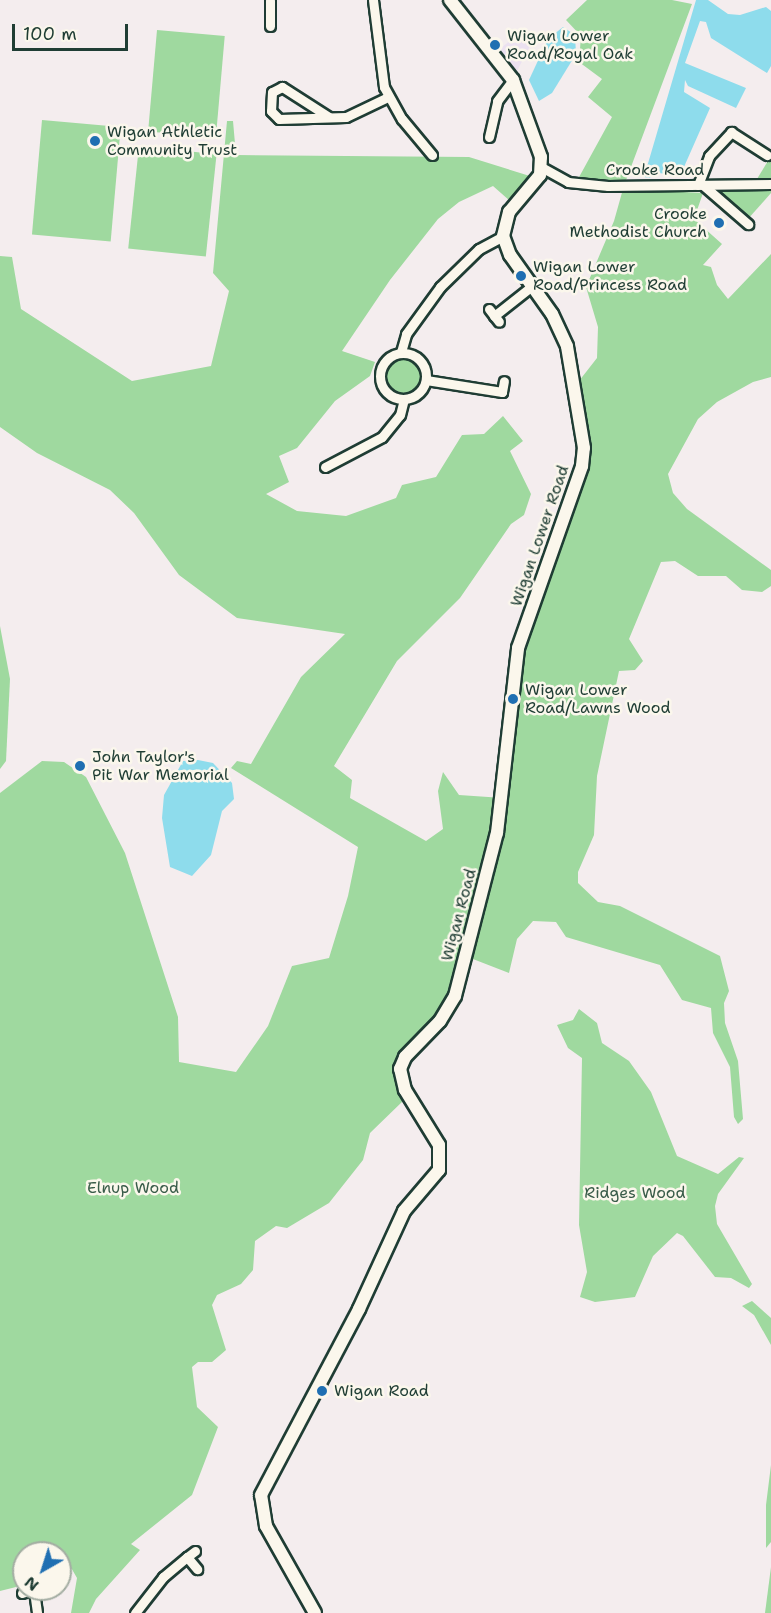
<!DOCTYPE html>
<style>
body{margin:0}
#map{position:relative;width:771px;height:1613px;overflow:hidden;background:#f4edee;font-family:"Shantell Sans",sans-serif}
div>[style]{position:absolute}
.built>*{inset:0;background:#ebe1f0}
.green>*{inset:0;background:#9fd99f;transform-origin:0 0}
.round{border-radius:50%}
.water>*{inset:0;background:#8edcec}
.roads{filter:drop-shadow(2px 0 #1f3d34) drop-shadow(-2px 0 #1f3d34) drop-shadow(0 2px #1f3d34) drop-shadow(0 -2px #1f3d34)}
.street>*{height:9px;margin:-4.5px;padding:0 4.5px;transform-origin:4.5px;border-radius:4.5px;background:#fbf7ec}
.street>.ring{margin:-4.5px;padding:0;box-sizing:content-box;background:none;border:9px solid #fbf7ec;border-radius:50%}
.secondary>*{height:12px;margin:-6px;padding:0 6px;transform-origin:6px;border-radius:6px;background:#fbf7ec}
.dots>*{width:16px;height:16px;translate:-50% -50%;box-sizing:border-box;border:3px solid #fbf7ec;border-radius:50%}
span{translate:-50% -50%;white-space:nowrap;text-align:center;line-height:1.15;-webkit-text-stroke:5px #fbf7ec;paint-order:stroke}
.poi-label{font-size:16px;color:#1f3d34}
.left{translate:0 -50%;text-align:left}
.right{translate:-100% -50%;text-align:right}
.street-label{font-size:16px;color:#1f3d34}
.park-label{font-size:16px;color:#395c49}
.north{position:absolute;left:12px;top:1541px;width:60px;height:60px;box-sizing:border-box;background:#fbf7ec;border:2px solid #a3ada2;border-radius:50%;rotate:219deg;font-size:16px;font-weight:700;line-height:24px;text-align:center;color:#1f3d34}
.north::after{content:'';display:block;margin:auto;width:21px;height:27px;background:#1f6fb2;clip-path:polygon(50% 0,100% 100%,50% 72%,0 100%)}
.scale{position:absolute;left:12px;top:24px;width:116px;height:27px;box-sizing:border-box;border:3px solid #1f3d34;border-top:0;padding-left:8px;font-size:18px;line-height:21px;white-space:nowrap;color:#1f3d34;-webkit-text-stroke:4px #fbf7ec;paint-order:stroke}
</style>
<div id="map">
<div class="built">
<div style="clip-path:polygon(521px 32px,533px 40px,516px 73px,496px 52px)"></div>
</div>
<div class="green">
<div style="clip-path:polygon(587px 0,672px 0,692px 4px,625px 183px,578px 179px,612px 117px,588px 97px,602px 79px,579px 62px,581px 36px,566px 20px)"></div>
<div style="left:157px;top:30px;width:68px;height:102px;rotate:5deg"></div>
<div style="left:42px;top:120px;width:79px;height:115px;rotate:5deg"></div>
<div style="clip-path:polygon(227px 121px,233px 121px,236px 155px,469px 157px,533px 177px,511px 202px,493px 186px,459px 202px,438px 219px,390px 280px,342px 351px,375px 362px,370px 376px,335px 401px,297px 448px,279px 456px,289px 482px,266px 494px,297px 511px,346px 516px,396px 498px,402px 485px,436px 477px,462px 435px,484px 434px,503px 416px,523px 441px,510px 451px,531px 494px,524px 515px,511px 524px,460px 598px,397px 661px,334px 766px,352px 780px,350px 798px,426px 841px,443px 829px,438px 791px,443px 772px,459px 795px,503px 798px,516px 668px,587px 456px,579px 381px,597px 358px,598px 327px,586px 287px,614px 221px,623px 189px,703px 193px,694px 219px,722px 244px,703px 265px,711px 267px,717px 285px,728px 299px,771px 254px,771px 377px,753px 382px,717px 402px,698px 419px,668px 474px,673px 493px,687px 509px,771px 570px,771px 586px,762px 592px,742px 590px,726px 576px,698px 576px,675px 561px,661px 562px,629px 639px,643px 661px,635px 670px,619px 671px,597px 776px,594px 835px,578px 872px,578px 883px,598px 902px,620px 906px,720px 956px,729px 991px,724px 1003px,725px 1023px,738px 1061px,743px 1119px,738px 1124px,734px 1117px,730px 1067px,713px 1033px,711px 1008px,682px 1000px,660px 965px,566px 937px,556px 922px,533px 921px,517px 939px,509px 973px,460px 954px,452px 995px,442px 1016px,394px 1067px,396px 1087px,404px 1100px,370px 1133px,363px 1160px,329px 1203px,287px 1228px,276px 1226px,255px 1241px,253px 1270px,241px 1284px,217px 1295px,212px 1305px,226px 1350px,212px 1362px,198px 1362px,192px 1367px,197px 1407px,218px 1427px,192px 1495px,131px 1544px,140px 1550px,96px 1599px,89px 1613px,71px 1613px,77px 1578px,62px 1552px,24px 1553px,20px 1586px,0 1591px,0 793px,42px 761px,64px 762px,86px 777px,125px 853px,178px 1017px,179px 1062px,236px 1072px,268px 1026px,292px 966px,329px 958px,348px 896px,358px 847px,231px 768px,237px 761px,251px 764px,301px 677px,345px 634px,237px 618px,179px 575px,134px 513px,110px 490px,37px 453px,0 427px,0 256px,12px 257px,21px 309px,132px 381px,211px 366px,229px 291px,213px 273px)"></div>
<div style="left:139px;top:146px;width:78px;height:103px;rotate:6deg"></div>
<div style="clip-path:polygon(771px 156px,771px 179px,757px 179px)"></div>
<div style="clip-path:polygon(711px 189px,771px 190px,771px 193px,747px 220px)"></div>
<div class="round" style="left:383px;top:357px;width:40px;height:40px"></div>
<div style="clip-path:polygon(0 626px,10px 679px,6px 761px,0 769px)"></div>
<div style="clip-path:polygon(579px 1009px,597px 1023px,602px 1043px,629px 1061px,651px 1092px,677px 1156px,718px 1174px,739px 1157px,744px 1158px,718px 1194px,715px 1206px,717px 1224px,752px 1284px,749px 1288px,731px 1278px,715px 1277px,683px 1236px,677px 1233px,653px 1256px,635px 1297px,595px 1302px,580px 1297px,587px 1272px,579px 1225px,582px 1058px,568px 1048px,557px 1025px,573px 1020px)"></div>
<div style="clip-path:polygon(752px 1301px,771px 1318px,771px 1345px,754px 1315px,742px 1306px)"></div>
<div style="clip-path:polygon(771px 1465px,771px 1542px,766px 1548px,766px 1505px)"></div>
<div style="clip-path:polygon(771px 1567px,771px 1613px,765px 1613px)"></div>
</div>
<div class="water">
<div style="clip-path:polygon(696px 0,708px 0,728px 14px,740px 15px,766px 7px,771px 11px,771px 66px,767px 73px,711px 38px,706px 22px,700px 21px,685px 63px,746px 88px,736px 108px,688px 86px,685px 80px,684px 92px,710px 108px,680px 176px,652px 172px,650px 178px,644px 177px)"></div>
<div style="clip-path:polygon(563px 27px,575px 35px,576px 54px,552px 93px,539px 101px,529px 80px,548px 39px)"></div>
<div style="clip-path:polygon(198px 760px,213px 763px,232px 783px,234px 799px,222px 811px,211px 855px,192px 876px,170px 867px,162px 818px,164px 795px,183px 761px)"></div>
</div>
<div class="roads">
<div class="street">
<div style="left:270px;top:0;width:26px;rotate:90deg"></div>
<div style="left:373px;top:0;width:88px;rotate:82.8deg"></div>
<div style="left:384px;top:87px;width:37px;rotate:61deg"></div>
<div style="left:402px;top:119px;width:47px;rotate:50.2deg"></div>
<div style="left:329px;top:117px;width:56px;rotate:-147.4deg"></div>
<div style="left:282px;top:87px;width:11px;rotate:153deg"></div>
<div style="left:272px;top:92px;width:19px;rotate:93deg"></div>
<div style="left:271px;top:111px;width:11px;rotate:45deg"></div>
<div style="left:279px;top:119px;width:67px;rotate:-1.7deg"></div>
<div style="left:346px;top:117px;width:47px;rotate:-25.5deg"></div>
<div style="left:489px;top:137px;width:37px;rotate:-77deg"></div>
<div style="left:497px;top:101px;width:26px;rotate:-53deg"></div>
<div style="left:543px;top:168px;width:29px;rotate:29deg"></div>
<div style="left:568px;top:182px;width:40px;rotate:5.7deg"></div>
<div style="left:608px;top:186px;width:163px;rotate:-0.7deg"></div>
<div style="left:698px;top:185px;width:31px;rotate:-69deg"></div>
<div style="left:709px;top:156px;width:33px;rotate:-47deg"></div>
<div style="left:731px;top:132px;width:43px;rotate:32.6deg"></div>
<div style="left:703px;top:185px;width:60px;rotate:40.9deg"></div>
<div style="left:489px;top:309px;width:16px;rotate:52deg"></div>
<div style="left:494px;top:316px;width:48px;rotate:-38.3deg"></div>
<div style="left:401px;top:352px;width:19px;rotate:-74deg"></div>
<div style="left:406px;top:334px;width:58px;rotate:-54.1deg"></div>
<div style="left:440px;top:287px;width:54px;rotate:-44.3deg"></div>
<div style="left:479px;top:249px;width:27px;rotate:-28deg"></div>
<div class="ring" style="left:380px;top:353px;width:37px;height:37px"></div>
<div style="left:426px;top:380px;width:77px;rotate:9deg"></div>
<div style="left:502px;top:392px;width:11px;rotate:-80deg"></div>
<div style="left:325px;top:467px;width:64px;rotate:-27.8deg"></div>
<div style="left:382px;top:437px;width:28px;rotate:-51deg"></div>
<div style="left:400px;top:415px;width:16px;rotate:-76deg"></div>
<div style="left:195px;top:1551px;width:10px;rotate:143deg"></div>
<div style="left:187px;top:1557px;width:16px;rotate:50deg"></div>
<div style="left:34px;top:1591px;width:22px;rotate:82deg"></div>
<div style="left:22px;top:1593px;width:13px;rotate:-18deg"></div>
<div style="left:135px;top:1613px;width:46px;rotate:-52.1deg"></div>
<div style="left:163px;top:1577px;width:31px;rotate:-40deg"></div>
</div>
<div class="secondary">
<div style="left:315px;top:1613px;width:100px;rotate:-119.4deg"></div>
<div style="left:266px;top:1526px;width:31px;rotate:-99deg"></div>
<div style="left:261px;top:1495px;width:210px;rotate:-62.2deg"></div>
<div style="left:359px;top:1309px;width:108px;rotate:-65.3deg"></div>
<div style="left:404px;top:1211px;width:54px;rotate:-49.5deg"></div>
<div style="left:439px;top:1170px;width:25px;rotate:-90deg"></div>
<div style="left:439px;top:1145px;width:65px;rotate:-121.7deg"></div>
<div style="left:405px;top:1090px;width:22px;rotate:-103deg"></div>
<div style="left:400px;top:1069px;width:13px;rotate:-67deg"></div>
<div style="left:405px;top:1057px;width:50px;rotate:-45.8deg"></div>
<div style="left:440px;top:1021px;width:29px;rotate:-59deg"></div>
<div style="left:455px;top:996px;width:168px;rotate:-75.6deg"></div>
<div style="left:497px;top:833px;width:186px;rotate:-83.5deg"></div>
<div style="left:518px;top:648px;width:193px;rotate:-70.6deg"></div>
<div style="left:582px;top:466px;width:18px;rotate:-84deg"></div>
<div style="left:584px;top:448px;width:103px;rotate:-99.5deg"></div>
<div style="left:567px;top:346px;width:35px;rotate:-115deg"></div>
<div style="left:552px;top:314px;width:72px;rotate:-125.4deg"></div>
<div style="left:510px;top:255px;width:20px;rotate:-110deg"></div>
<div style="left:503px;top:236px;width:25px;rotate:-76deg"></div>
<div style="left:509px;top:212px;width:48px;rotate:-50deg"></div>
<div style="left:540px;top:175px;width:18px;rotate:-87deg"></div>
<div style="left:541px;top:157px;width:82px;rotate:-110deg"></div>
<div style="left:513px;top:80px;width:102px;rotate:-128.2deg"></div>
</div>
</div>
<div class="dots">
<div style="left:495px;top:45px;background:#1f6fb2"></div>
<div style="left:95px;top:141px;background:#1f6fb2"></div>
<div style="left:719px;top:223px;background:#1f6fb2"></div>
<div style="left:521px;top:276px;background:#1f6fb2"></div>
<div style="left:513px;top:699px;background:#1f6fb2"></div>
<div style="left:80px;top:766px;background:#1f6fb2"></div>
<div style="left:322px;top:1391px;background:#1f6fb2"></div>
</div>
<div class="poi-label">
<span class="left" style="left:507px;top:45px">Wigan Lower<br>Road/Royal Oak</span>
<span class="left" style="left:107px;top:141px">Wigan Athletic<br>Community Trust</span>
<span class="right" style="left:707px;top:223px">Crooke<br>Methodist Church</span>
<span class="left" style="left:533px;top:276px">Wigan Lower<br>Road/Princess Road</span>
<span class="left" style="left:525px;top:699px">Wigan Lower<br>Road/Lawns Wood</span>
<span class="left" style="left:92px;top:766px">John Taylor's<br>Pit War Memorial</span>
<span class="left" style="left:334px;top:1391px">Wigan Road</span>
</div>
<div class="street-label">
<span style="left:655px;top:170px">Crooke Road</span>
<span style="left:540px;top:536px;rotate:-71deg">Wigan Lower Road</span>
<span style="left:459px;top:915px;rotate:-75deg">Wigan Road</span>
</div>
<div class="park-label">
<span style="left:133px;top:1188px">Elnup Wood</span>
<span style="left:635px;top:1193px">Ridges Wood</span>
</div>
<div class="north">N</div>
<div class="scale">100 m</div>
</div>
